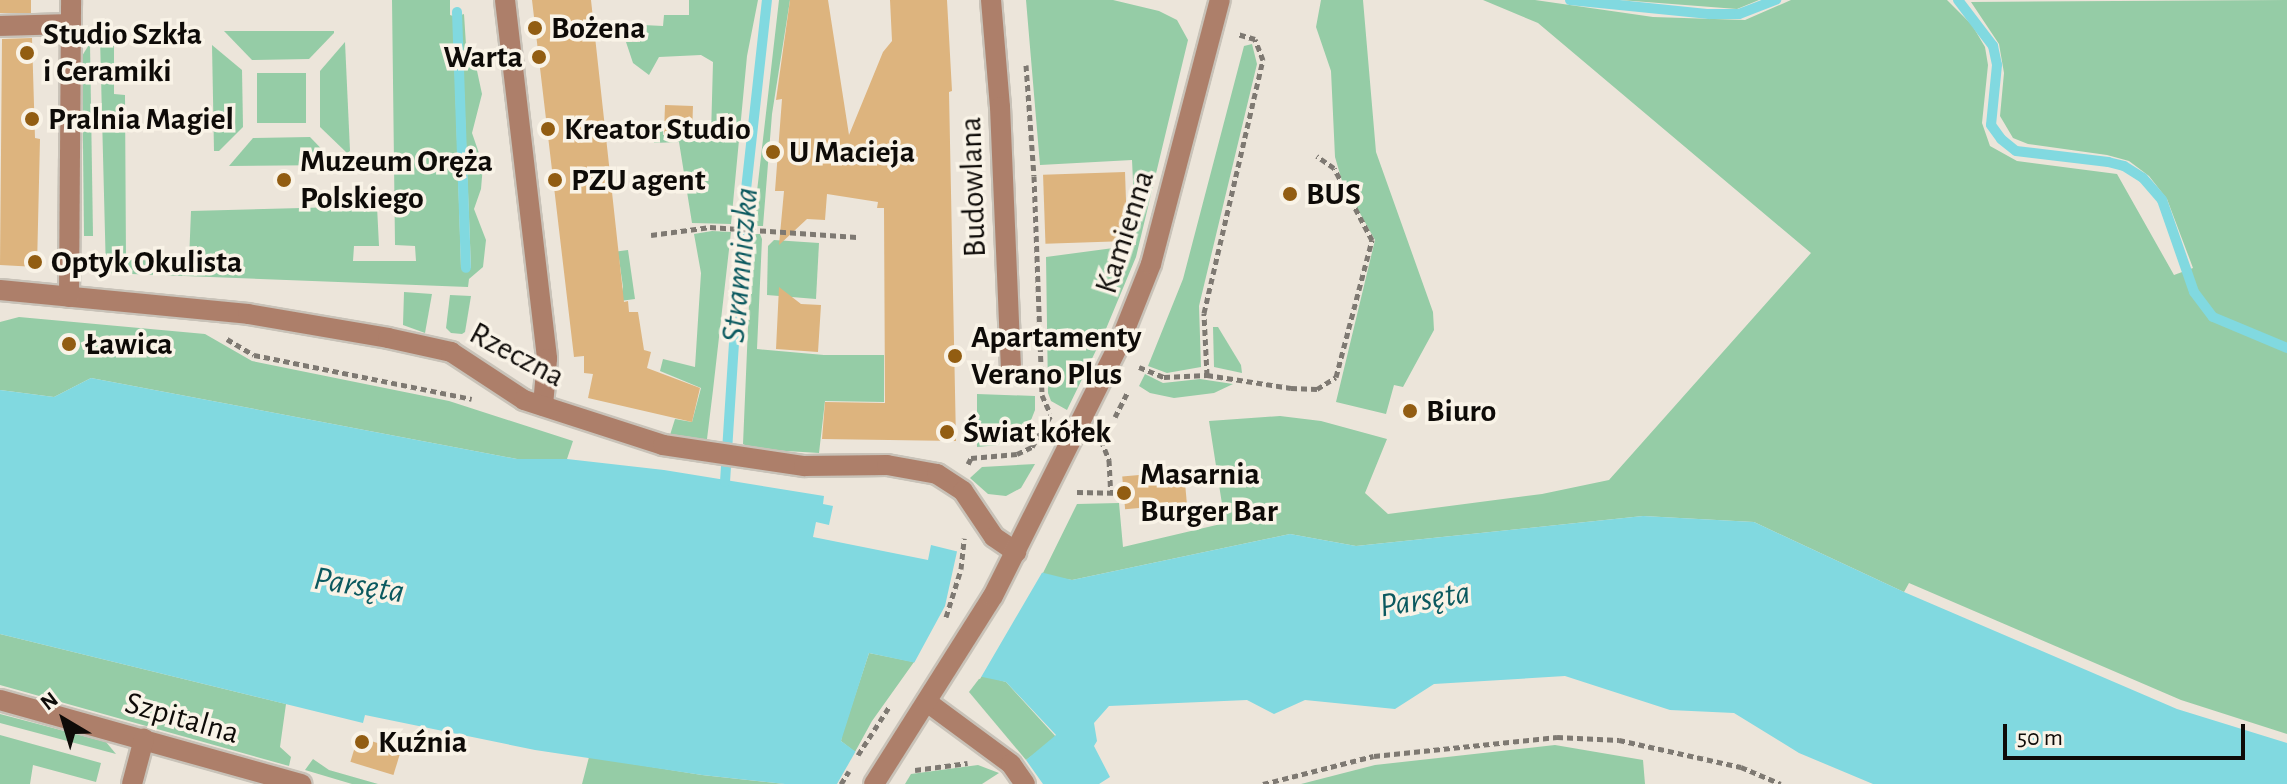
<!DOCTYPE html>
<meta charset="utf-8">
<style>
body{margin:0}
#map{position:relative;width:2287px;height:784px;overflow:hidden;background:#ece5da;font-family:"Alegreya Sans",sans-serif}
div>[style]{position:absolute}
.green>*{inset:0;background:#95cca6;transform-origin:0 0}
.water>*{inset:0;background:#81d9e0}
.pier>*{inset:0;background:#ece5da}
.stream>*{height:10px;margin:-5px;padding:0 5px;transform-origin:5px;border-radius:5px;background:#81d9e0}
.building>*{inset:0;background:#ddb47e;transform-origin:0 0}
.path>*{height:5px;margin-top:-2.5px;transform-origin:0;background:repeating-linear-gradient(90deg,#7e7972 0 6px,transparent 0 10px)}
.roads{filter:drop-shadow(2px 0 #c8c2b8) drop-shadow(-2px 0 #c8c2b8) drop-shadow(0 2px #c8c2b8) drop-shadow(0 -2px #c8c2b8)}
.minor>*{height:20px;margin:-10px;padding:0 10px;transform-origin:10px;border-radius:10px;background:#ad7f6a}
.dots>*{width:22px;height:22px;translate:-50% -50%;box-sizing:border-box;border:4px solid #f9f3e7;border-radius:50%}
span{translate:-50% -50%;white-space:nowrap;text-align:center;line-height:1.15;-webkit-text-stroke:7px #f9f3e7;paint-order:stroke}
.poi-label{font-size:32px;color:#0e0b08;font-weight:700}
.left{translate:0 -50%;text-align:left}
.right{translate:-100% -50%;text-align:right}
.street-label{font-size:32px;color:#0e0b08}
.water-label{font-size:34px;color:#0b595f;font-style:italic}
.north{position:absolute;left:24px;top:680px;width:80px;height:80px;-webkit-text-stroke:6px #f9f3e7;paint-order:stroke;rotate:322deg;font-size:22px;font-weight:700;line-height:32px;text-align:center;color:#0e0b08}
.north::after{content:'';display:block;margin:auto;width:28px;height:36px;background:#0e0b08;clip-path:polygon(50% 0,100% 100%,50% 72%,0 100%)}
.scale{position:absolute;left:2003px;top:724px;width:242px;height:36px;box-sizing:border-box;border:4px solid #0e0b08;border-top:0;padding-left:10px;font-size:24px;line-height:28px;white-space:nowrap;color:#0e0b08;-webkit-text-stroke:6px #f9f3e7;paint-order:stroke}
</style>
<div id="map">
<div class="green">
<div style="clip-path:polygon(392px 0,450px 0,450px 15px,453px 16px,461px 267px,471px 268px,461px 15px,464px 14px,466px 45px,476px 66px,482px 94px,472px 133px,483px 165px,481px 189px,474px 209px,486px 240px,483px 267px,469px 279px,468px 287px,106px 273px,100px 38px,104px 36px,114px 36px,114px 94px,125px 95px,126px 260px,189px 261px,191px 211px,377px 206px,379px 246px,354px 246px,353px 261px,416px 261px,415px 246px,395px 245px)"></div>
<div style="clip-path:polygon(689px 0,758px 0,747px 56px,731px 224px,692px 223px,679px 142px,654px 143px,652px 131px,663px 129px,663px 135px,711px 135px,713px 62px,701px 55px,659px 57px,649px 75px,633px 63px,626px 42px,640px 42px,643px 25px,663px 26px,664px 15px,689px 15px)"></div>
<div style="clip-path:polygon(779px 0,790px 0,772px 114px,763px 226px,753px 226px)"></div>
<div style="clip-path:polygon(1026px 0,1113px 0,1159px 11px,1177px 20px,1188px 40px,1136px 257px,1103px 336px,1067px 410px,1051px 401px,1048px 393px,1046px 257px,1136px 245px,1132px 160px,1040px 165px)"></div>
<div style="clip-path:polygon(1321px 0,1363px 0,1376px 152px,1433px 312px,1434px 330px,1403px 387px,1394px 385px,1386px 414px,1336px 402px,1375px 240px,1342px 181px,1335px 157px,1331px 71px,1316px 27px)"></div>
<div style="clip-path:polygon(1483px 0,1535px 0,1653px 17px,1745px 20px,1791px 0,1947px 0,1972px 25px,1985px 47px,1988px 65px,1982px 123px,1990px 146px,2017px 161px,2117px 174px,2174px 275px,2193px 268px,2167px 199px,2149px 176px,2129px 161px,2107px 155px,2028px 144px,2013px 138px,2000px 116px,2004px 73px,1999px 44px,1971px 2px,2287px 0,2287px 734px,2181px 700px,1909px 583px,1904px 592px,1754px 522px,1643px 516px,1356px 546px,1290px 534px,1072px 580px,1042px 575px,1077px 504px,1119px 503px,1123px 547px,1225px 523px,1209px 421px,1280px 416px,1321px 421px,1387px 439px,1365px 493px,1388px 514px,1542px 494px,1609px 480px,1811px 253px,1538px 23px)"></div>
<div style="clip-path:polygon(1620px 0,1759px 0,1737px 9px)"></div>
<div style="clip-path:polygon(224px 31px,334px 31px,334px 33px,309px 59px,252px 60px)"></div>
<div style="clip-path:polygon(345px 42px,350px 151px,347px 153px,320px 127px,320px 71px)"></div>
<div style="clip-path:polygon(90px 43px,93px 236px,84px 236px,82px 56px)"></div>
<div style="clip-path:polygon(1252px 44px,1257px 64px,1199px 306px,1201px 367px,1167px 373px,1148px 366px,1183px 279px,1244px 46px)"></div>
<div style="clip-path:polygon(212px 45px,242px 70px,243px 127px,219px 151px,214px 151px)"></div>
<div style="left:306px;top:73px;width:50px;height:49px;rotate:90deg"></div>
<div style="clip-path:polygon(310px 137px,337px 165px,229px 166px,253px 138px)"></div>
<div style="clip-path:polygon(712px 231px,731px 232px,713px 390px,707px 439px,689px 439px,670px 435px,675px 419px,692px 422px,701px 388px,660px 371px,663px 359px,695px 367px,701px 273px,694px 234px)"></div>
<div style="clip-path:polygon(752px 234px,760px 234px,762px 239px,757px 349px,824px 355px,884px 355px,884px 402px,825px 401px,819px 453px,752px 449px,743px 444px)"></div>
<div style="clip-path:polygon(774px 240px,819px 243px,816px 299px,767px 295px,768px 246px)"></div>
<div style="clip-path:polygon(628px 250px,635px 299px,620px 301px,623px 287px,619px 259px,613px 252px)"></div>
<div style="clip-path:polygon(404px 292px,432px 294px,425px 333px,403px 325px)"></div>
<div style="clip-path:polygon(450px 295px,471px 296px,465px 332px,462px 334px,451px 333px,446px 328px)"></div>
<div style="clip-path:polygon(19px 317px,205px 334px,252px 361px,449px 401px,573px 441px,567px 459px,517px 459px,91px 378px,54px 397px,0 390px,0 322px)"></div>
<div style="clip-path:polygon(1213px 327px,1218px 327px,1241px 365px,1242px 373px,1214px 367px)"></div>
<div style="clip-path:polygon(1145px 374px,1163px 383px,1200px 379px,1233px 384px,1214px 393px,1174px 398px,1150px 393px,1139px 386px)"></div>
<div style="clip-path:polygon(977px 394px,1035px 396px,1035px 410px,1022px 443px,977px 447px)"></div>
<div style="clip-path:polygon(1035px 464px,1021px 488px,1006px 496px,988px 494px,970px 478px,982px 467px)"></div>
<div style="clip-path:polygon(0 634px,286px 704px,280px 747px,291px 757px,289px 766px,0 685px)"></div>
<div style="clip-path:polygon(869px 653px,914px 662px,872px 721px,855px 752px,841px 741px,842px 735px)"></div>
<div style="clip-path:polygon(982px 675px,1006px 682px,1057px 738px,1026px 760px,969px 692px)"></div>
<div style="clip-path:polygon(0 714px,106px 742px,116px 754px,0 723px)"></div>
<div style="clip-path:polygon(0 735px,101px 763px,96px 782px,33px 765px,30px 784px,0 784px)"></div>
<div style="clip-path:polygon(1555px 745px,1643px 760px,1645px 784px,1301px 784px,1375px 765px)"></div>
<div style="clip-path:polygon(589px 757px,702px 775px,785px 784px,582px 784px)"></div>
<div style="clip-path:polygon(313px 759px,329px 770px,378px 784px,352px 784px,305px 770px)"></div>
<div style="clip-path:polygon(978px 765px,999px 773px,982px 784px,905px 784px,911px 774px)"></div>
</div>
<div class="water">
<div style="clip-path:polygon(91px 378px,517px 459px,567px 459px,664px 470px,824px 496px,823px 504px,833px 506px,829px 525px,816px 522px,813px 537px,928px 560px,931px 545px,1072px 580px,1290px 534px,1356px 546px,1643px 516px,1754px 522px,1904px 592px,2177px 709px,2287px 743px,2287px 784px,1873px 784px,1799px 753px,1734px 713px,1670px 710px,1565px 676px,1434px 684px,1395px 709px,1305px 700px,1274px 714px,1247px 700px,1109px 706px,1094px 723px,1097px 741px,1094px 746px,1110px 777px,1099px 784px,1043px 784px,1026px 760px,1056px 735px,1006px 682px,869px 653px,841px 741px,900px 784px,785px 784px,702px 775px,535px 750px,365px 715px,363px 723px,0 634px,0 390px,54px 397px)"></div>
</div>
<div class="pier">
<div style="clip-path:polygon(958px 547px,1043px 571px,980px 679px,913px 665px,945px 606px)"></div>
<div style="clip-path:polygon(857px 749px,884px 768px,904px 784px,837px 784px)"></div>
</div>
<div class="stream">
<div style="left:1570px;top:0;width:140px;rotate:5.8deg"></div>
<div style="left:1709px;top:14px;width:30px"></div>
<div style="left:1739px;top:14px;width:40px;rotate:-21deg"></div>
<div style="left:1958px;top:0;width:58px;rotate:52.7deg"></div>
<div style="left:1993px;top:46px;width:19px;rotate:78deg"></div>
<div style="left:1997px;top:65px;width:60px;rotate:95.7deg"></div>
<div style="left:1991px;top:125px;width:17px;rotate:54deg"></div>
<div style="left:2001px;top:139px;width:19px;rotate:39deg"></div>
<div style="left:2016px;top:151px;width:93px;rotate:6.8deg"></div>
<div style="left:2108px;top:162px;width:16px;rotate:14deg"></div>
<div style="left:2124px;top:166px;width:22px;rotate:32deg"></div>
<div style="left:2143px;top:178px;width:29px;rotate:49deg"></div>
<div style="left:2162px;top:200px;width:97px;rotate:70.8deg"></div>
<div style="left:2194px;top:292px;width:31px;rotate:53deg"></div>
<div style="left:2213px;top:317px;width:80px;rotate:22.7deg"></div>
<div style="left:457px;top:12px;width:256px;rotate:88deg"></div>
<div style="left:725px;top:482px;width:248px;rotate:-86.3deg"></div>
<div style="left:741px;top:235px;width:236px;rotate:-83.7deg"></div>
</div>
<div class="building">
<div style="left:0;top:0;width:31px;height:13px"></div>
<div style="clip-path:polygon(532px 0,591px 0,624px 302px,628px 301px,629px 312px,638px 312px,644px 350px,651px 352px,647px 368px,700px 388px,692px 422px,588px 398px,593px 374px,584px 373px,584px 356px,574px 357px)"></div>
<div style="clip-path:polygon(790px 0,828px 0,849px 135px,883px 52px,892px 41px,890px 0,947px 0,952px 91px,949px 92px,956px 441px,822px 439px,825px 402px,885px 403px,884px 208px,877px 208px,878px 202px,827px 194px,825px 220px,807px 219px,779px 245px,784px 191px,775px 191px,782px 99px,776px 100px)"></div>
<div style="clip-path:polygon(32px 38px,35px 138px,40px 139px,37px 267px,0 265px,2px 39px)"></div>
<div style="left:665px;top:105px;width:28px;height:30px;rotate:2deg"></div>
<div style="left:1125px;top:172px;width:69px;height:82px;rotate:88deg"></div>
<div style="clip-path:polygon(779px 287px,801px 304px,821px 305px,818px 352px,776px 349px)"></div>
<div style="left:1184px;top:471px;width:33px;height:62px;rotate:85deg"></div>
<div style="left:358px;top:737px;width:45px;height:26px;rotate:17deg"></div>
</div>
<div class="path">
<div style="left:1026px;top:65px;width:111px;rotate:85.9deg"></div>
<div style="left:1034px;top:176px;width:219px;rotate:87.9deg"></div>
<div style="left:1042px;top:395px;width:20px;rotate:66deg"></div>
<div style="left:651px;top:235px;width:60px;rotate:-7.7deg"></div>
<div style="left:710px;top:227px;width:147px;rotate:3.9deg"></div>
<div style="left:227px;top:339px;width:31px;rotate:31deg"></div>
<div style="left:254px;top:355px;width:222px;rotate:11.4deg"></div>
<div style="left:1139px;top:367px;width:27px;rotate:22deg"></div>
<div style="left:1164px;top:377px;width:43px;rotate:-2.7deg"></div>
<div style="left:1207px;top:375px;width:85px;rotate:8.8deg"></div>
<div style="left:1291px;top:388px;width:26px;rotate:2deg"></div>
<div style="left:1317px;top:389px;width:22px;rotate:-32deg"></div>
<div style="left:1336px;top:377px;width:142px;rotate:-75.3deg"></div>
<div style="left:1372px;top:240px;width:81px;rotate:-117.8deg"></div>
<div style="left:1334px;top:168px;width:21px;rotate:-145deg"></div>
<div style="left:1207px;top:375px;width:62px;rotate:-92.8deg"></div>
<div style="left:1204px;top:313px;width:260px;rotate:-76.9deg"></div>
<div style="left:1263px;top:60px;width:22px;rotate:-111deg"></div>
<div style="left:1255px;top:39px;width:19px;rotate:-164deg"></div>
<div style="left:1115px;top:417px;width:27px;rotate:-63deg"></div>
<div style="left:1101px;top:440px;width:22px;rotate:68deg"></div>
<div style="left:1109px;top:460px;width:34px;rotate:87deg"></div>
<div style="left:968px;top:464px;width:7px;rotate:-63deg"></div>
<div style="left:971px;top:458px;width:46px;rotate:-5deg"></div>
<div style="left:1017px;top:454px;width:17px;rotate:-25deg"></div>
<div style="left:1032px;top:447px;width:39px;rotate:-59deg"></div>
<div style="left:1077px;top:492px;width:47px;rotate:1.2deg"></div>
<div style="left:946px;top:617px;width:50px;rotate:-72.6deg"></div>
<div style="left:961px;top:569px;width:31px;rotate:-84deg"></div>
<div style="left:858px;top:755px;width:57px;rotate:-57.1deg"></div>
<div style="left:915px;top:770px;width:53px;rotate:-7.5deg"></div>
<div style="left:841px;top:784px;width:15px;rotate:-58deg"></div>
<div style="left:1263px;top:784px;width:114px;rotate:-14.2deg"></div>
<div style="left:1374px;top:756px;width:184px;rotate:-5.9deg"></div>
<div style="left:1557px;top:737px;width:62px;rotate:2.8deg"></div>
<div style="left:1619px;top:740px;width:125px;rotate:12.5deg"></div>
<div style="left:1741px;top:767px;width:43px;rotate:23deg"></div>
</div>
<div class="roads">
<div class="minor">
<div style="left:505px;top:0;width:361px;rotate:83.3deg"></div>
<div style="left:547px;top:359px;width:47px;rotate:94.9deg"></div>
<div style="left:991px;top:0;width:107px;rotate:85.2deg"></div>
<div style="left:1000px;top:107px;width:264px;rotate:87.6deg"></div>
<div style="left:0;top:26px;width:71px;rotate:-1.6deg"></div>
<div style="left:0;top:290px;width:249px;rotate:5.5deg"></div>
<div style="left:248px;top:314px;width:142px;rotate:9.7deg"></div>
<div style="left:388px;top:338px;width:65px;rotate:12.5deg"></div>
<div style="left:451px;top:352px;width:87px;rotate:33.3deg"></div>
<div style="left:524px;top:400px;width:146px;rotate:17.9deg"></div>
<div style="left:663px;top:445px;width:143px;rotate:8.5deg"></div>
<div style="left:804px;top:466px;width:83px;rotate:-0.7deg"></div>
<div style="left:887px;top:465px;width:51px;rotate:10.2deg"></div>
<div style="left:937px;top:474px;width:31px;rotate:33deg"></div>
<div style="left:963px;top:491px;width:55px;rotate:56deg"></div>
<div style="left:994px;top:537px;width:27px;rotate:34deg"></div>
<div style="left:69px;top:297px;width:297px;rotate:-89.6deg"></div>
<div style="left:0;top:700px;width:313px;rotate:15.6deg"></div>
<div style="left:927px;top:702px;width:104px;rotate:36.4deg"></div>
<div style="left:1011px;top:764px;width:24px;rotate:55deg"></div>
<div style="left:132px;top:784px;width:47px;rotate:-75.1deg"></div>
<div style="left:874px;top:784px;width:222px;rotate:-57.7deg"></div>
<div style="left:993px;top:596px;width:284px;rotate:-63.4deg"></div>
<div style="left:1120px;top:342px;width:84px;rotate:-68.3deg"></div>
<div style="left:1151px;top:264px;width:273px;rotate:-75.4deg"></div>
</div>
</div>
<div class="dots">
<div style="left:535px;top:28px;background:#925d12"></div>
<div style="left:27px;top:53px;background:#925d12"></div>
<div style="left:539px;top:57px;background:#925d12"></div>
<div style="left:32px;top:119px;background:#925d12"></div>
<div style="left:548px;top:129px;background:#925d12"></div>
<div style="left:773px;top:152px;background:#925d12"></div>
<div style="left:284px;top:180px;background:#925d12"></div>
<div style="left:555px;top:180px;background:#925d12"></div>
<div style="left:1290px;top:194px;background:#925d12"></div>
<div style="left:35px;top:262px;background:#925d12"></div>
<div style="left:69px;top:344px;background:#925d12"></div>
<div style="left:955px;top:356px;background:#925d12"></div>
<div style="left:1410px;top:411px;background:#925d12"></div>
<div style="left:947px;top:432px;background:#925d12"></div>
<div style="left:1124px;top:493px;background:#925d12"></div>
<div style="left:362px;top:742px;background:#925d12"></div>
</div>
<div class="poi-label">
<span class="left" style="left:551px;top:28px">Bożena</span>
<span class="left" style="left:43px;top:53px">Studio Szkła<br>i Ceramiki</span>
<span class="right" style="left:523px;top:57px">Warta</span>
<span class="left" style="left:48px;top:119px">Pralnia Magiel</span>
<span class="left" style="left:564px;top:129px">Kreator Studio</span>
<span class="left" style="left:789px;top:152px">U Macieja</span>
<span class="left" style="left:300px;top:180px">Muzeum Oręża<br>Polskiego</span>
<span class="left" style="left:571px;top:180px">PZU agent</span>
<span class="left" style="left:1306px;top:194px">BUS</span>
<span class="left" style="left:51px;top:262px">Optyk Okulista</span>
<span class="left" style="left:971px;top:356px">Apartamenty<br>Verano Plus</span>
<span class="left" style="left:85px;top:344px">Ławica</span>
<span class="left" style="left:1426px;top:411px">Biuro</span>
<span class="left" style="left:963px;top:432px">Świat kółek</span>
<span class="left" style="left:1140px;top:493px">Masarnia<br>Burger Bar</span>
<span class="left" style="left:378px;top:742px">Kuźnia</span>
</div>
<div class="street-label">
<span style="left:973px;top:187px;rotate:-92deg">Budowlana</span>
<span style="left:1125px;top:232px;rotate:-72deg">Kamienna</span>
<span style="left:517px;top:355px;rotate:28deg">Rzeczna</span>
<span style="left:182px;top:718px;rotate:16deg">Szpitalna</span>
</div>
<div class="water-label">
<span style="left:741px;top:265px;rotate:-85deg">Stramniczka</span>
<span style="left:359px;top:586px;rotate:9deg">Parsęta</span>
<span style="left:1425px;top:600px;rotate:-9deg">Parsęta</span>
</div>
<div class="north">N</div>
<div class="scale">50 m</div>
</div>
